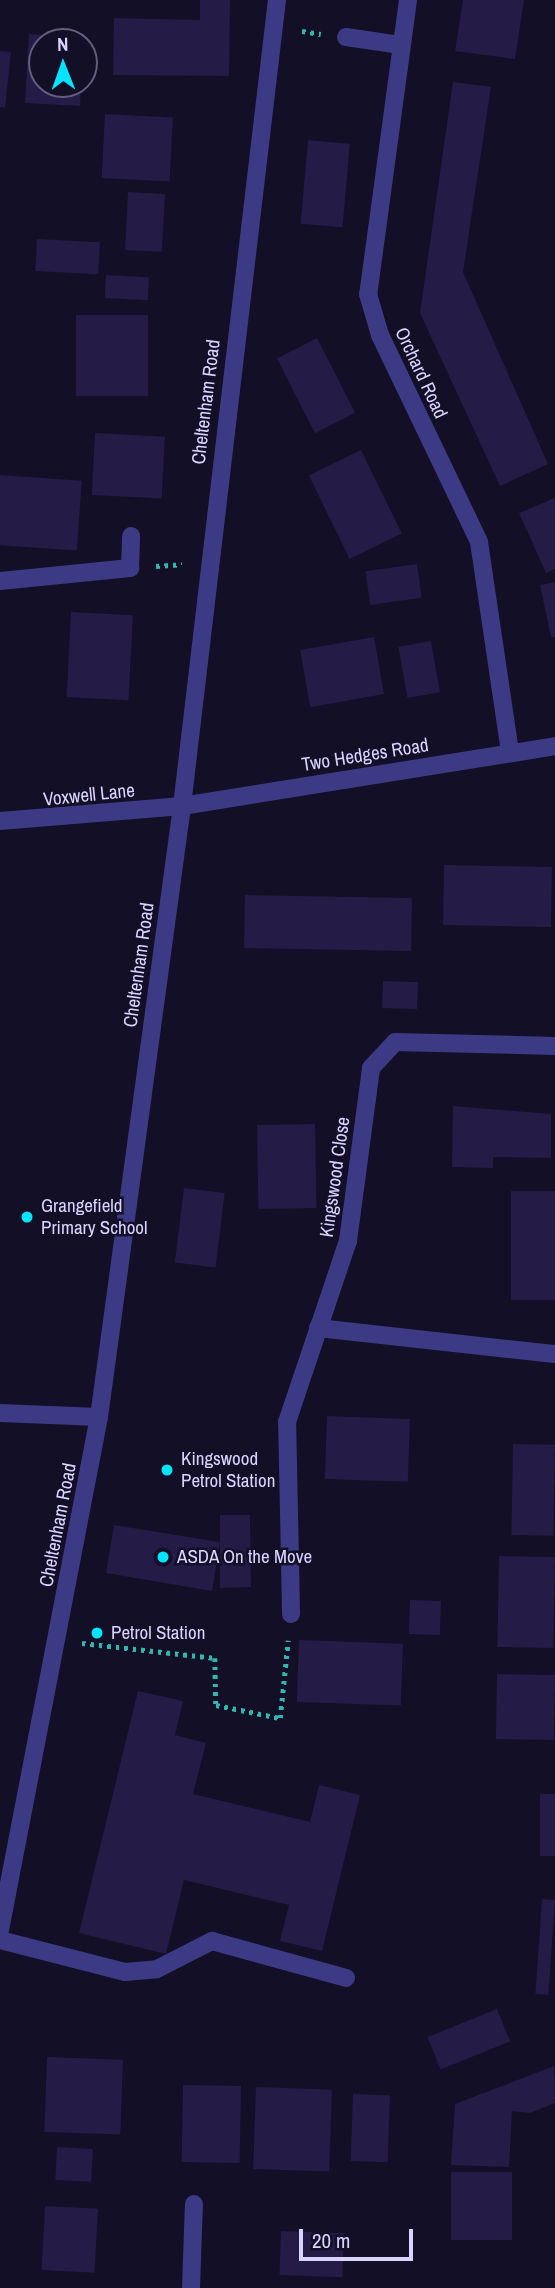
<!DOCTYPE html>
<style>
body{margin:0}
#map{position:relative;width:555px;height:2288px;overflow:hidden;background:#130f26;font-family:"Archivo Narrow",sans-serif}
div>[style]{position:absolute}
.building>*{inset:0;background:#241b47;transform-origin:0 0}
.path>*{height:4.5px;margin-top:-2.25px;transform-origin:0;background:repeating-linear-gradient(90deg,#2fb8b0 0 3.5px,transparent 0 8.5px)}
.service>*{height:18px;margin:-9px;padding:0 9px;transform-origin:9px;border-radius:9px;background:#3d3a85}
.minor>*{height:18px;margin:-9px;padding:0 9px;transform-origin:9px;border-radius:9px;background:#3d3a85}
.tertiary>*{height:18px;margin:-9px;padding:0 9px;transform-origin:9px;border-radius:9px;background:#3d3a85}
.dots>*{width:19px;height:19px;translate:-50% -50%;box-sizing:border-box;border:4px solid #130f26;border-radius:50%}
span{translate:-50% -50%;white-space:nowrap;text-align:center;line-height:1.15;-webkit-text-stroke:5px #130f26;paint-order:stroke}
.street-label{font-size:19px;color:#d9d4ff}
.poi-label{font-size:19px;color:#d9d4ff}
.left{translate:0 -50%;text-align:left}
.north{position:absolute;left:28px;top:28px;width:70px;height:70px;box-sizing:border-box;background:#130f26;border:2px solid #625e7d;border-radius:50%;rotate:359deg;font-size:19px;font-weight:700;line-height:28px;text-align:center;color:#d9d4ff}
.north::after{content:'';display:block;margin:auto;width:24px;height:32px;background:#00e5ff;clip-path:polygon(50% 0,100% 100%,50% 72%,0 100%)}
.scale{position:absolute;left:299px;top:2229px;width:114px;height:32px;box-sizing:border-box;border:4px solid #d9d4ff;border-top:0;padding-left:9px;font-size:21px;line-height:24px;white-space:nowrap;color:#d9d4ff;-webkit-text-stroke:5px #130f26;paint-order:stroke}
</style>
<div id="map">
<div class="building">
<div style="clip-path:polygon(200px 0,230px 0,229px 76px,113px 75px,114px 18px,200px 20px)"></div>
<div style="clip-path:polygon(463px 0,524px 0,515px 59px,455px 51px)"></div>
<div style="clip-path:polygon(29px 34px,84px 38px,42px 42px,42px 84px,81px 84px,80px 106px,25px 103px)"></div>
<div style="clip-path:polygon(0 51px,11px 52px,5px 108px,0 107px)"></div>
<div style="clip-path:polygon(453px 82px,491px 87px,463px 272px,548px 464px,500px 486px,420px 313px)"></div>
<div style="left:105px;top:114px;width:68px;height:64px;rotate:3deg"></div>
<div style="left:308px;top:140px;width:42px;height:84px;rotate:5deg"></div>
<div style="left:128px;top:192px;width:37px;height:58px;rotate:3deg"></div>
<div style="left:37px;top:239px;width:63px;height:32px;rotate:3deg"></div>
<div style="left:106px;top:275px;width:43px;height:23px;rotate:3deg"></div>
<div style="left:76px;top:315px;width:72px;height:81px"></div>
<div style="left:317px;top:338px;width:84px;height:45px;rotate:63deg"></div>
<div style="left:95px;top:433px;width:70px;height:62px;rotate:3deg"></div>
<div style="left:361px;top:450px;width:93px;height:58px;rotate:64deg"></div>
<div style="left:0;top:475px;width:82px;height:70px;rotate:4deg"></div>
<div style="clip-path:polygon(555px 498px,555px 569px,546px 573px,519px 513px)"></div>
<div style="left:417px;top:564px;width:34px;height:52px;rotate:82deg"></div>
<div style="clip-path:polygon(555px 582px,555px 637px,551px 637px,540px 585px)"></div>
<div style="left:71px;top:612px;width:62px;height:85px;rotate:3deg"></div>
<div style="left:374px;top:637px;width:58px;height:75px;rotate:80deg"></div>
<div style="left:431px;top:641px;width:52px;height:33px;rotate:80deg"></div>
<div style="left:444px;top:865px;width:108px;height:60px;rotate:1deg"></div>
<div style="left:245px;top:895px;width:167px;height:53px;rotate:1deg"></div>
<div style="left:383px;top:981px;width:35px;height:27px;rotate:2deg"></div>
<div style="clip-path:polygon(453px 1106px,551px 1114px,551px 1158px,493px 1157px,493px 1168px,452px 1167px)"></div>
<div style="left:315px;top:1124px;width:84px;height:58px;rotate:89deg"></div>
<div style="left:184px;top:1188px;width:41px;height:75px;rotate:7deg"></div>
<div style="left:511px;top:1191px;width:44px;height:109px"></div>
<div style="left:327px;top:1416px;width:83px;height:63px;rotate:2deg"></div>
<div style="left:513px;top:1444px;width:42px;height:91px;rotate:1deg"></div>
<div style="clip-path:polygon(220px 1515px,250px 1515px,251px 1587px,220px 1588px,220px 1542px,212px 1591px,106px 1573px,114px 1525px,220px 1542px)"></div>
<div style="left:499px;top:1556px;width:56px;height:91px;rotate:1deg"></div>
<div style="left:410px;top:1600px;width:31px;height:34px;rotate:2deg"></div>
<div style="left:299px;top:1640px;width:104px;height:62px;rotate:2deg"></div>
<div style="left:497px;top:1674px;width:58px;height:65px;rotate:1deg"></div>
<div style="clip-path:polygon(138px 1691px,183px 1701px,175px 1735px,206px 1743px,193px 1794px,310px 1822px,319px 1785px,360px 1795px,322px 1951px,280px 1941px,289px 1905px,184px 1880px,166px 1954px,79px 1933px)"></div>
<div style="left:540px;top:1794px;width:15px;height:62px"></div>
<div style="left:542px;top:1899px;width:13px;height:95px;rotate:4deg"></div>
<div style="left:497px;top:2009px;width:35px;height:75px;rotate:68deg"></div>
<div style="left:47px;top:2057px;width:76px;height:75px;rotate:2deg"></div>
<div style="clip-path:polygon(554px 2066px,555px 2103px,530px 2113px,512px 2111px,509px 2167px,451px 2165px,455px 2104px)"></div>
<div style="left:183px;top:2085px;width:58px;height:77px;rotate:1deg"></div>
<div style="left:256px;top:2087px;width:76px;height:82px;rotate:2deg"></div>
<div style="left:353px;top:2094px;width:37px;height:67px;rotate:2deg"></div>
<div style="left:57px;top:2147px;width:36px;height:33px;rotate:3deg"></div>
<div style="left:451px;top:2172px;width:61px;height:68px"></div>
<div style="left:45px;top:2206px;width:53px;height:64px;rotate:3deg"></div>
<div style="left:281px;top:2231px;width:63px;height:44px;rotate:2deg"></div>
</div>
<div class="path">
<div style="left:302px;top:31px;width:19px;rotate:9deg"></div>
<div style="left:156px;top:566px;width:26px;rotate:-4deg"></div>
<div style="left:82px;top:1643px;width:134px;rotate:6.4deg"></div>
<div style="left:215px;top:1658px;width:47px;rotate:88.8deg"></div>
<div style="left:216px;top:1705px;width:65px;rotate:11.5deg"></div>
<div style="left:280px;top:1718px;width:78px;rotate:-84.1deg"></div>
</div>
<div class="service">
<div style="left:371px;top:1068px;width:35px;rotate:-47deg"></div>
<div style="left:395px;top:1042px;width:160px;rotate:1.4deg"></div>
<div style="left:0;top:1413px;width:99px;rotate:2.3deg"></div>
<div style="left:290px;top:1560px;width:54px;rotate:88.9deg"></div>
<div style="left:0;top:1940px;width:129px;rotate:14.4deg"></div>
<div style="left:125px;top:1972px;width:32px;rotate:-5deg"></div>
<div style="left:157px;top:1969px;width:62px;rotate:-27deg"></div>
<div style="left:212px;top:1941px;width:139px;rotate:15.4deg"></div>
</div>
<div class="minor">
<div style="left:408px;top:0;width:297px;rotate:97.7deg"></div>
<div style="left:368px;top:294px;width:43px;rotate:73.7deg"></div>
<div style="left:380px;top:335px;width:229px;rotate:64.4deg"></div>
<div style="left:479px;top:542px;width:213px;rotate:81.6deg"></div>
<div style="left:346px;top:37px;width:56px;rotate:8.3deg"></div>
<div style="left:0;top:581px;width:131px;rotate:-5.7deg"></div>
<div style="left:130px;top:568px;width:32px;rotate:-88deg"></div>
<div style="left:318px;top:1328px;width:238px;rotate:6.3deg"></div>
<div style="left:290px;top:1560px;width:138px;rotate:-91.2deg"></div>
<div style="left:287px;top:1422px;width:191px;rotate:-71.4deg"></div>
<div style="left:348px;top:1241px;width:175px;rotate:-82.4deg"></div>
<div style="left:191px;top:2288px;width:84px;rotate:-88deg"></div>
</div>
<div class="tertiary">
<div style="left:0;top:821px;width:183px;rotate:-4.7deg"></div>
<div style="left:182px;top:806px;width:378px;rotate:-9.1deg"></div>
<div style="left:0;top:1930px;width:522px;rotate:-79.08deg"></div>
<div style="left:99px;top:1417px;width:617px;rotate:-82.26deg"></div>
<div style="left:182px;top:806px;width:812px;rotate:-83.28deg"></div>
</div>
<div class="dots">
<div style="left:27px;top:1217px;background:#00e5ff"></div>
<div style="left:167px;top:1470px;background:#00e5ff"></div>
<div style="left:163px;top:1557px;background:#00e5ff"></div>
<div style="left:97px;top:1633px;background:#00e5ff"></div>
</div>
<div class="street-label">
<span style="left:421px;top:373px;rotate:65deg">Orchard Road</span>
<span style="left:206px;top:402px;rotate:-83deg">Cheltenham Road</span>
<span style="left:365px;top:755px;rotate:-9deg">Two Hedges Road</span>
<span style="left:89px;top:795px;rotate:-6deg">Voxwell Lane</span>
<span style="left:139px;top:965px;rotate:-82deg">Cheltenham Road</span>
<span style="left:335px;top:1177px;rotate:-82deg">Kingswood Close</span>
<span style="left:58px;top:1525px;rotate:-79deg">Cheltenham Road</span>
</div>
<div class="poi-label">
<span class="left" style="left:41px;top:1217px">Grangefield<br>Primary School</span>
<span class="left" style="left:181px;top:1470px">Kingswood<br>Petrol Station</span>
<span class="left" style="left:177px;top:1557px">ASDA On the Move</span>
<span class="left" style="left:111px;top:1633px">Petrol Station</span>
</div>
<div class="north">N</div>
<div class="scale">20 m</div>
</div>
